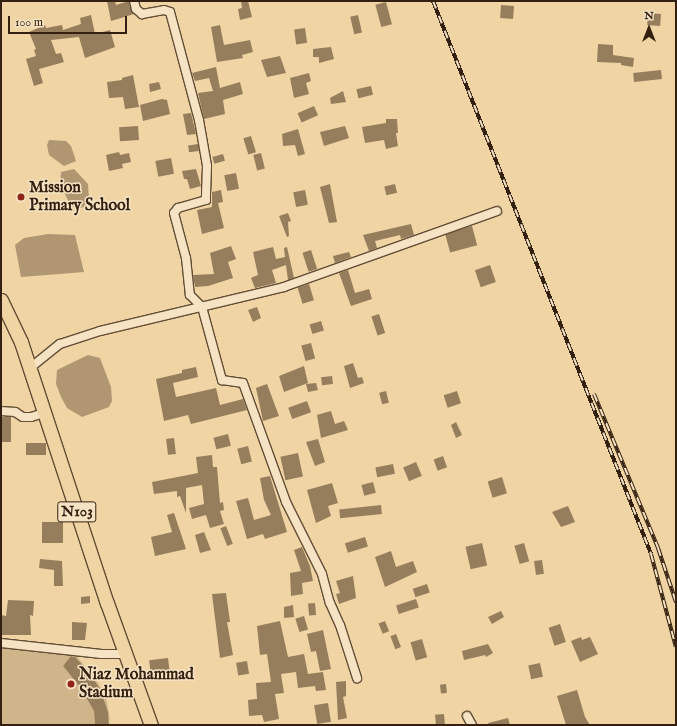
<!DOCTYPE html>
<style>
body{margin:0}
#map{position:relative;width:677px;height:726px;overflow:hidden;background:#f0d4a4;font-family:"IM FELL English",serif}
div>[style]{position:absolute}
.green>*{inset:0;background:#d0b58b}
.water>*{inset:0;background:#b09772}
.building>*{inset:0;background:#967e5d;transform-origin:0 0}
.roads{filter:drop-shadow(1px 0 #634d36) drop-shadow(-1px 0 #634d36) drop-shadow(0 1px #634d36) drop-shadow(0 -1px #634d36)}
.minor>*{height:8px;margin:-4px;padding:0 4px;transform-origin:4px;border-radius:4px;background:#f5e3c4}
.trunk>*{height:13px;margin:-6.5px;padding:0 6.5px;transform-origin:6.5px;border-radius:6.5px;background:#f0d4a4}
.rail>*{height:4px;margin-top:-2px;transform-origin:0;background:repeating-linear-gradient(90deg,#f5e3c4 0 8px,#342011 0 16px);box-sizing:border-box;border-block:1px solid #342011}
.dots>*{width:11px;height:11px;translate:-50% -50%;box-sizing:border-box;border:2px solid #f5e3c4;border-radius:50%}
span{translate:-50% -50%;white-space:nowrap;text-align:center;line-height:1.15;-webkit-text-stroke:3px #f5e3c4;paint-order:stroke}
.shield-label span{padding:1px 3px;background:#f5e3c4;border:1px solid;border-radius:3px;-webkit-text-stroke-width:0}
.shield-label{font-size:15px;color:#342011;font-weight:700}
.poi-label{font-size:16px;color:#342011;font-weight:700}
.left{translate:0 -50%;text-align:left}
.frame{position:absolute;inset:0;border:2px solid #342011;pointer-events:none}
.north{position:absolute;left:629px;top:8px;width:40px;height:40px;-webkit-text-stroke:3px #f5e3c4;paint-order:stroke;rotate:0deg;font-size:11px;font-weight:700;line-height:16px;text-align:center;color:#342011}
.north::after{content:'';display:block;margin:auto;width:14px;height:18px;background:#342011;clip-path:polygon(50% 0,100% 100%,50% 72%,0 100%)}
.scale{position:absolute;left:8px;top:16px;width:119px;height:18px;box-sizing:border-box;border:2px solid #342011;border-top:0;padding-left:5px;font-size:12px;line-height:14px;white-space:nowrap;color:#342011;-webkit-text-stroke:3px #f5e3c4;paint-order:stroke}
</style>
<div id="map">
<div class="green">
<div style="clip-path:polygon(1px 646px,74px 653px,95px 678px,106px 696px,111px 725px,100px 689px,73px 655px,63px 666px,80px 687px,94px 711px,95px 725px,1px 725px)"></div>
</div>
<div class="water">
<div style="clip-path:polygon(49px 140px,66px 141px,71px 146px,76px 161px,64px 166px,49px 155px,47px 145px)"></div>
<div style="clip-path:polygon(74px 169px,88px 184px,89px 199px,87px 206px,77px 209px,70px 205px,60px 183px,61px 172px)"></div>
<div style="clip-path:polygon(48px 234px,75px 235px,84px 272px,21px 277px,15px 245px,24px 238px)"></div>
<div style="clip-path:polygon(88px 355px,100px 358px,111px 387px,112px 401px,109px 407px,82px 417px,67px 408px,61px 397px,56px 384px,57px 370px)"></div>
</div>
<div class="building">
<div style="clip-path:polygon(107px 1px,115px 1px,116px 5px,129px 1px,134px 14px,111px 21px)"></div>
<div style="clip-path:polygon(241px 1px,248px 1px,252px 17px,240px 20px,238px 9px,242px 8px)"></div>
<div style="left:386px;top:2px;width:23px;height:11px;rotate:75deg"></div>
<div style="left:501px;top:5px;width:13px;height:13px;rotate:4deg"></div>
<div style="left:648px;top:13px;width:13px;height:12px;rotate:4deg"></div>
<div style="clip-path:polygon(91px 15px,95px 34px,110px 30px,115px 47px,85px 58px,79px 37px,51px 40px,56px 54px,61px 53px,64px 62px,39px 69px,43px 83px,34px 86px,26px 59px,36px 56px,34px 50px,36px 49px,29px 32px,45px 25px,46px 28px,62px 25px,63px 30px,81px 24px,80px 18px)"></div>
<div style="left:358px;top:15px;width:18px;height:8px;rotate:77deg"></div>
<div style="clip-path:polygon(220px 25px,224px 45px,250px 40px,253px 52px,242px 55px,243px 58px,217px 62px,211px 27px)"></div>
<div style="left:305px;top:28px;width:15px;height:11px;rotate:82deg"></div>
<div style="clip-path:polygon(598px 44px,613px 45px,613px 55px,634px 58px,633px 67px,621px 65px,621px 63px,597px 62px)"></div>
<div style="clip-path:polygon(331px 47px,334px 59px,319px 63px,319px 57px,313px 57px,313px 49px)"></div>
<div style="clip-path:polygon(280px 56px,286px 73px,267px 77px,261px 60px)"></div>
<div style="clip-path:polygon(216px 67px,220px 88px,240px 82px,243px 94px,223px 100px,225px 114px,204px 119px,198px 93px,213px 91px,209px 78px,195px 81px,192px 73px)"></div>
<div style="left:661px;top:70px;width:9px;height:28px;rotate:84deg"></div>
<div style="clip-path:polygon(309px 73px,311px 81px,306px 83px,309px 94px,294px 98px,290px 78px)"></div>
<div style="clip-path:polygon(133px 75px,139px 107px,125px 109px,123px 97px,109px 98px,107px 82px,122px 80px,122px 78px)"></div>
<div style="clip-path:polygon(159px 82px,161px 89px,150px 92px,149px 84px)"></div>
<div style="left:371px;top:86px;width:9px;height:15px;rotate:77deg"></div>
<div style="clip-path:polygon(343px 91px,346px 102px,331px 104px,330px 98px)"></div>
<div style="clip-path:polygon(162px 99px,167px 100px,170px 114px,143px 121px,140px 105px)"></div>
<div style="left:314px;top:106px;width:10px;height:18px;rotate:66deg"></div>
<div style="clip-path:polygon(191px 113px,196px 134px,187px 135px,183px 114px)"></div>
<div style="clip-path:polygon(386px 119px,397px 119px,398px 133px,396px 133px,398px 146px,386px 149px,384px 140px,365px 143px,362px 127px,386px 123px)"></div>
<div style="left:138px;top:126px;width:14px;height:19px;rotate:86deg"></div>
<div style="clip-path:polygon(345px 126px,349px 138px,324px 146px,320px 132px)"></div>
<div style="clip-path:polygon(298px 129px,305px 154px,298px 156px,295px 145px,283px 146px,282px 134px)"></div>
<div style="left:251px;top:136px;width:17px;height:8px;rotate:73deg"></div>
<div style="left:198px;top:144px;width:7px;height:10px;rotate:82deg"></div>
<div style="clip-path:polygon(119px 152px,120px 155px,129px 153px,131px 162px,122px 164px,123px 168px,109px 171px,106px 155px)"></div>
<div style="left:261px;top:153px;width:16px;height:8px;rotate:76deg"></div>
<div style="left:223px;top:154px;width:7px;height:11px;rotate:74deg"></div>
<div style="left:171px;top:158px;width:16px;height:16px;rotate:79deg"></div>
<div style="clip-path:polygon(196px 169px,201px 186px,190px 189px,187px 179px,184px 179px,182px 171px)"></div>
<div style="left:236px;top:173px;width:16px;height:12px;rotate:79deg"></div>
<div style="clip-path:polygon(330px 184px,337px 222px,329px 223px,320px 187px)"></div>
<div style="left:395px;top:184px;width:9px;height:11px;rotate:77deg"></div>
<div style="clip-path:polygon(221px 190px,223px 202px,218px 203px,224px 228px,202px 234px,197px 210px,212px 207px,212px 192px)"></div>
<div style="left:305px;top:190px;width:15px;height:12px;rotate:79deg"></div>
<div style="clip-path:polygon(288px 213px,291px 221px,288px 222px,289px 236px,287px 237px,279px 216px)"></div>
<div style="clip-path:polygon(411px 224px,414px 235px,401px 239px,400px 235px,375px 241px,377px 248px,369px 251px,363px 235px)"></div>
<div style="left:472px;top:226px;width:20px;height:28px;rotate:75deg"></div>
<div style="clip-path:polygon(231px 246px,236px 259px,228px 262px,233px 278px,208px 286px,195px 287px,193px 275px,214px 274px,210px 253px)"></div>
<div style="clip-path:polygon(273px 247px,276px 259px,285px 257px,284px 248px,287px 247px,294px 278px,288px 280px,286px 265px,272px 270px,276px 283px,255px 288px,251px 278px,258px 275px,253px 252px)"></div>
<div style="left:311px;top:250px;width:20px;height:9px;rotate:72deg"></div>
<div style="clip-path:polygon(349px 252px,351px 257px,335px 263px,333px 256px)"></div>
<div style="left:490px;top:265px;width:18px;height:16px;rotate:71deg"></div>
<div style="clip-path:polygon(348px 270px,355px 293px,369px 289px,372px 299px,351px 306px,339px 273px)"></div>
<div style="left:309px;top:284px;width:17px;height:12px;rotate:73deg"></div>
<div style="clip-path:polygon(257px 307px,261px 318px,253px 322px,248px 310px)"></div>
<div style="left:379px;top:314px;width:20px;height:8px;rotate:72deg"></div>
<div style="left:321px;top:321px;width:10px;height:12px;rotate:73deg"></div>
<div style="left:311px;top:343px;width:16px;height:10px;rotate:75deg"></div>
<div style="clip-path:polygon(353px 363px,358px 378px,362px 377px,364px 383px,350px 388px,344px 366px)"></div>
<div style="clip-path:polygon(304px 366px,308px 383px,284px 392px,279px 376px)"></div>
<div style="clip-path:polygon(196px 367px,198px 377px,173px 383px,176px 397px,216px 388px,220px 405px,243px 399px,247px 410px,191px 424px,188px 415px,164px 421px,156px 379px,182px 373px,182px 370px)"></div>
<div style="left:332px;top:376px;width:8px;height:11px;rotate:83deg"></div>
<div style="clip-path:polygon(316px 383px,318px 390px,308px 392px,306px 384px)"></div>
<div style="clip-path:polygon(267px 384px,279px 416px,263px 421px,256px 388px)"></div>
<div style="left:386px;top:391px;width:12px;height:7px;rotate:76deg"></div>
<div style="left:457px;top:391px;width:13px;height:14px;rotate:72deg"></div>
<div style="left:307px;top:401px;width:12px;height:20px;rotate:70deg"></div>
<div style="clip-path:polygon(331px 411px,335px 424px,344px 421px,348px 430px,321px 438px,317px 415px)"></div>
<div style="left:1px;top:417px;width:10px;height:25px"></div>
<div style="clip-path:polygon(456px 422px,462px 435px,456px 438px,451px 425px)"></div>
<div style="left:228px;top:434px;width:12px;height:15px;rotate:76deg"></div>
<div style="left:174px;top:438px;width:16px;height:8px;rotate:83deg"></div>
<div style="clip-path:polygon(318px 439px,325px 462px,315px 466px,306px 442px)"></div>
<div style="left:26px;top:443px;width:20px;height:12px"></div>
<div style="left:248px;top:446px;width:16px;height:11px;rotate:76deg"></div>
<div style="left:298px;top:453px;width:24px;height:18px;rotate:78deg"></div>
<div style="clip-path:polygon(212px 455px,213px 467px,217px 467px,220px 503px,223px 502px,224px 510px,220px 511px,224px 524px,210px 528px,206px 515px,192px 519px,189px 508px,204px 504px,202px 485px,186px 488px,186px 513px,180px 496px,177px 497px,177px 491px,154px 494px,152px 482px,198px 473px,196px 457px)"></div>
<div style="left:443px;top:456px;width:12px;height:10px;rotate:70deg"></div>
<div style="left:416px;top:462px;width:15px;height:14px;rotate:67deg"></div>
<div style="left:393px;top:464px;width:10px;height:18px;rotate:79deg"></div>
<div style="clip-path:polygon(270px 476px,287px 532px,265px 539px,263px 534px,247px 539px,236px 501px,248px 498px,254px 520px,271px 515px,264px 500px,260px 478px)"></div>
<div style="left:502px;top:477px;width:17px;height:15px;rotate:73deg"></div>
<div style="left:373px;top:482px;width:11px;height:12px;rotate:75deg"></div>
<div style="clip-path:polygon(332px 483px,338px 503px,328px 506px,331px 516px,316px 523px,307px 490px)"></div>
<div style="left:381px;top:505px;width:9px;height:42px;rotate:84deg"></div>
<div style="clip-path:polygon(568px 506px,575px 522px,561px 527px,552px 512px)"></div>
<div style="clip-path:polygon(174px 513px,186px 549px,155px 556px,151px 537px,172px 532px,167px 515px)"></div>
<div style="left:42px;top:522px;width:21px;height:21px"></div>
<div style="left:226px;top:526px;width:19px;height:6px;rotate:69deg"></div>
<div style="clip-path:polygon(204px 532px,211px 550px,200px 553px,195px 535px)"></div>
<div style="left:365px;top:537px;width:10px;height:21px;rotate:73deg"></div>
<div style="left:482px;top:543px;width:23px;height:17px;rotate:77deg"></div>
<div style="left:524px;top:543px;width:19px;height:10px;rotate:74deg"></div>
<div style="clip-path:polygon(302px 547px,310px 566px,313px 581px,302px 583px,303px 594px,291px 596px,290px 573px,301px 571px,294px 550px)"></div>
<div style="clip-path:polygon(391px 551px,396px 567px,413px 561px,417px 572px,385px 587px,375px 557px)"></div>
<div style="clip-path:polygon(40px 559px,62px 561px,63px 586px,54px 586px,54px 570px,39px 568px)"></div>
<div style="left:542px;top:560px;width:14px;height:8px;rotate:82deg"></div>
<div style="clip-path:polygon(353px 576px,356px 598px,339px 604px,336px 594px,340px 593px,336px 581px)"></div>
<div style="left:427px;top:584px;width:9px;height:15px;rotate:72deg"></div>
<div style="clip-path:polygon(226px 593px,230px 622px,227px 622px,233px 655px,220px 658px,212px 594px)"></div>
<div style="clip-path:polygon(90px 596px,90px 603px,81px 604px,81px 597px)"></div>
<div style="left:416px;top:599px;width:9px;height:21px;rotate:72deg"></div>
<div style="clip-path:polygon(8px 600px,34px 601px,33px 616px,30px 615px,31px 635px,1px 635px,1px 615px,6px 616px)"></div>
<div style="left:315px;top:603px;width:12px;height:7px;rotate:85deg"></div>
<div style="clip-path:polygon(293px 605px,294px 617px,284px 618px,284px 607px)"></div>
<div style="clip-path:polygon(501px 611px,504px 617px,492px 624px,488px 617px)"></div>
<div style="left:304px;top:616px;width:14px;height:9px;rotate:73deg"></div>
<div style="clip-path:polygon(280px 621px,288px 657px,304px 654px,308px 674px,323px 672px,326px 690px,316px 691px,315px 686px,298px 688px,296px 672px,281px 674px,284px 693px,275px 694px,279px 719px,264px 722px,262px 715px,249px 716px,248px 700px,257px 699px,256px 683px,271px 682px,267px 654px,260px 655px,257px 626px)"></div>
<div style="left:385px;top:621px;width:11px;height:7px;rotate:68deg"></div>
<div style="clip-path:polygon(72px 622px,87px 623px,85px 640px,72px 640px)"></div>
<div style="left:560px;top:624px;width:19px;height:12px;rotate:72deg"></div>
<div style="clip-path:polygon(323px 630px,331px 669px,320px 671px,316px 651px,311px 652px,307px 634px)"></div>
<div style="left:396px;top:634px;width:14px;height:6px;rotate:69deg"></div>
<div style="clip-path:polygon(581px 637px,582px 640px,590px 637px,598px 654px,580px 662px,571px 641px)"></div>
<div style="left:422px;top:639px;width:19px;height:12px;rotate:74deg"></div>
<div style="clip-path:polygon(488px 644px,493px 653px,486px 657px,485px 655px,464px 660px,462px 651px)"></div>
<div style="clip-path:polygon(71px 656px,75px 657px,88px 671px,100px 689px,108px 712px,109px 725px,95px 725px,94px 711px,80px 687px,63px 666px)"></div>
<div style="left:168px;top:658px;width:17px;height:19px;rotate:83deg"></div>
<div style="left:247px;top:661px;width:13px;height:11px;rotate:81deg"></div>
<div style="left:540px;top:663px;width:14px;height:12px;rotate:78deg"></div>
<div style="clip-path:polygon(346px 681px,346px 696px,343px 697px,347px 718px,338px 720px,336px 682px)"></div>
<div style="left:446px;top:684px;width:9px;height:6px;rotate:84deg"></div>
<div style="clip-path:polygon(577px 690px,585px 717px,590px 725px,566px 725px,557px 696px)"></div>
<div style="left:328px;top:703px;width:19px;height:14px;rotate:81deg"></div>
<div style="left:444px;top:714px;width:11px;height:9px;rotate:85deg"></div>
<div style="clip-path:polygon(508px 718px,510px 725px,489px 725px,488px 723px)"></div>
</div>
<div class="roads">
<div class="minor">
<div style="left:134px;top:1px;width:8px;rotate:76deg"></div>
<div style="left:136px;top:9px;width:8px;rotate:40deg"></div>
<div style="left:142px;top:14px;width:22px;rotate:-10deg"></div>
<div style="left:164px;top:10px;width:6px;rotate:18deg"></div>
<div style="left:170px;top:12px;width:112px;rotate:75deg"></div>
<div style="left:199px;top:120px;width:47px;rotate:80.1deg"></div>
<div style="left:207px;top:166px;width:34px;rotate:92deg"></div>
<div style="left:206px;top:200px;width:29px;rotate:164deg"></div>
<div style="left:178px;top:208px;width:6px;rotate:129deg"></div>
<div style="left:174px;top:213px;width:47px;rotate:75.1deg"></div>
<div style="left:186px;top:258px;width:37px;rotate:84deg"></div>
<div style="left:190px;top:295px;width:17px;rotate:45deg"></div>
<div style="left:202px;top:307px;width:76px;rotate:74.7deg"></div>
<div style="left:222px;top:380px;width:21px;rotate:8deg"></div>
<div style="left:243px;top:383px;width:127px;rotate:70.1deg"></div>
<div style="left:286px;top:502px;width:80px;rotate:63.4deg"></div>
<div style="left:322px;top:574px;width:30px;rotate:75deg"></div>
<div style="left:330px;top:603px;width:24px;rotate:66deg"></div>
<div style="left:340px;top:625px;width:56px;rotate:72.2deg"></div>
<div style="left:30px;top:368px;width:38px;rotate:-39deg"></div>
<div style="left:60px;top:344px;width:42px;rotate:-18deg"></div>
<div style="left:100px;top:331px;width:189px;rotate:-13.4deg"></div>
<div style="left:284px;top:287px;width:226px;rotate:-19.6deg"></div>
<div style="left:1px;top:411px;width:14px;rotate:4deg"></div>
<div style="left:15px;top:412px;width:9px;rotate:32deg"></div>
<div style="left:23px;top:417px;width:8px"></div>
<div style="left:31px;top:417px;width:14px;rotate:-17deg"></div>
<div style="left:1px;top:643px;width:101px;rotate:6.3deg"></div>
<div style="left:101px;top:654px;width:24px"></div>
<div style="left:467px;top:716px;width:10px;rotate:61deg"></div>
</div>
<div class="trunk">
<div style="left:1px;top:300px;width:47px;rotate:64.5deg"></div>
<div style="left:21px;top:342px;width:275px;rotate:71.8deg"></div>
<div style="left:107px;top:603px;width:130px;rotate:70.2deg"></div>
</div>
</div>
<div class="rail">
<div style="left:433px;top:1px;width:594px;rotate:68.48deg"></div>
<div style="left:651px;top:554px;width:96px;rotate:75deg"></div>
<div style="left:594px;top:394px;width:167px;rotate:67.4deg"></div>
<div style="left:658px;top:548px;width:57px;rotate:71.6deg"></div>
</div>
<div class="dots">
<div style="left:21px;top:197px;background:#8f2418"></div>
<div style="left:71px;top:684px;background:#8f2418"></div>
</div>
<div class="shield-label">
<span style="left:77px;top:512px">N103</span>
</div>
<div class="poi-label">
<span class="left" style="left:29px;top:197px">Mission<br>Primary School</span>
<span class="left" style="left:79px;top:684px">Niaz Mohammad<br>Stadium</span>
</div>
<div class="frame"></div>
<div class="north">N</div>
<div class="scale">100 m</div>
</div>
